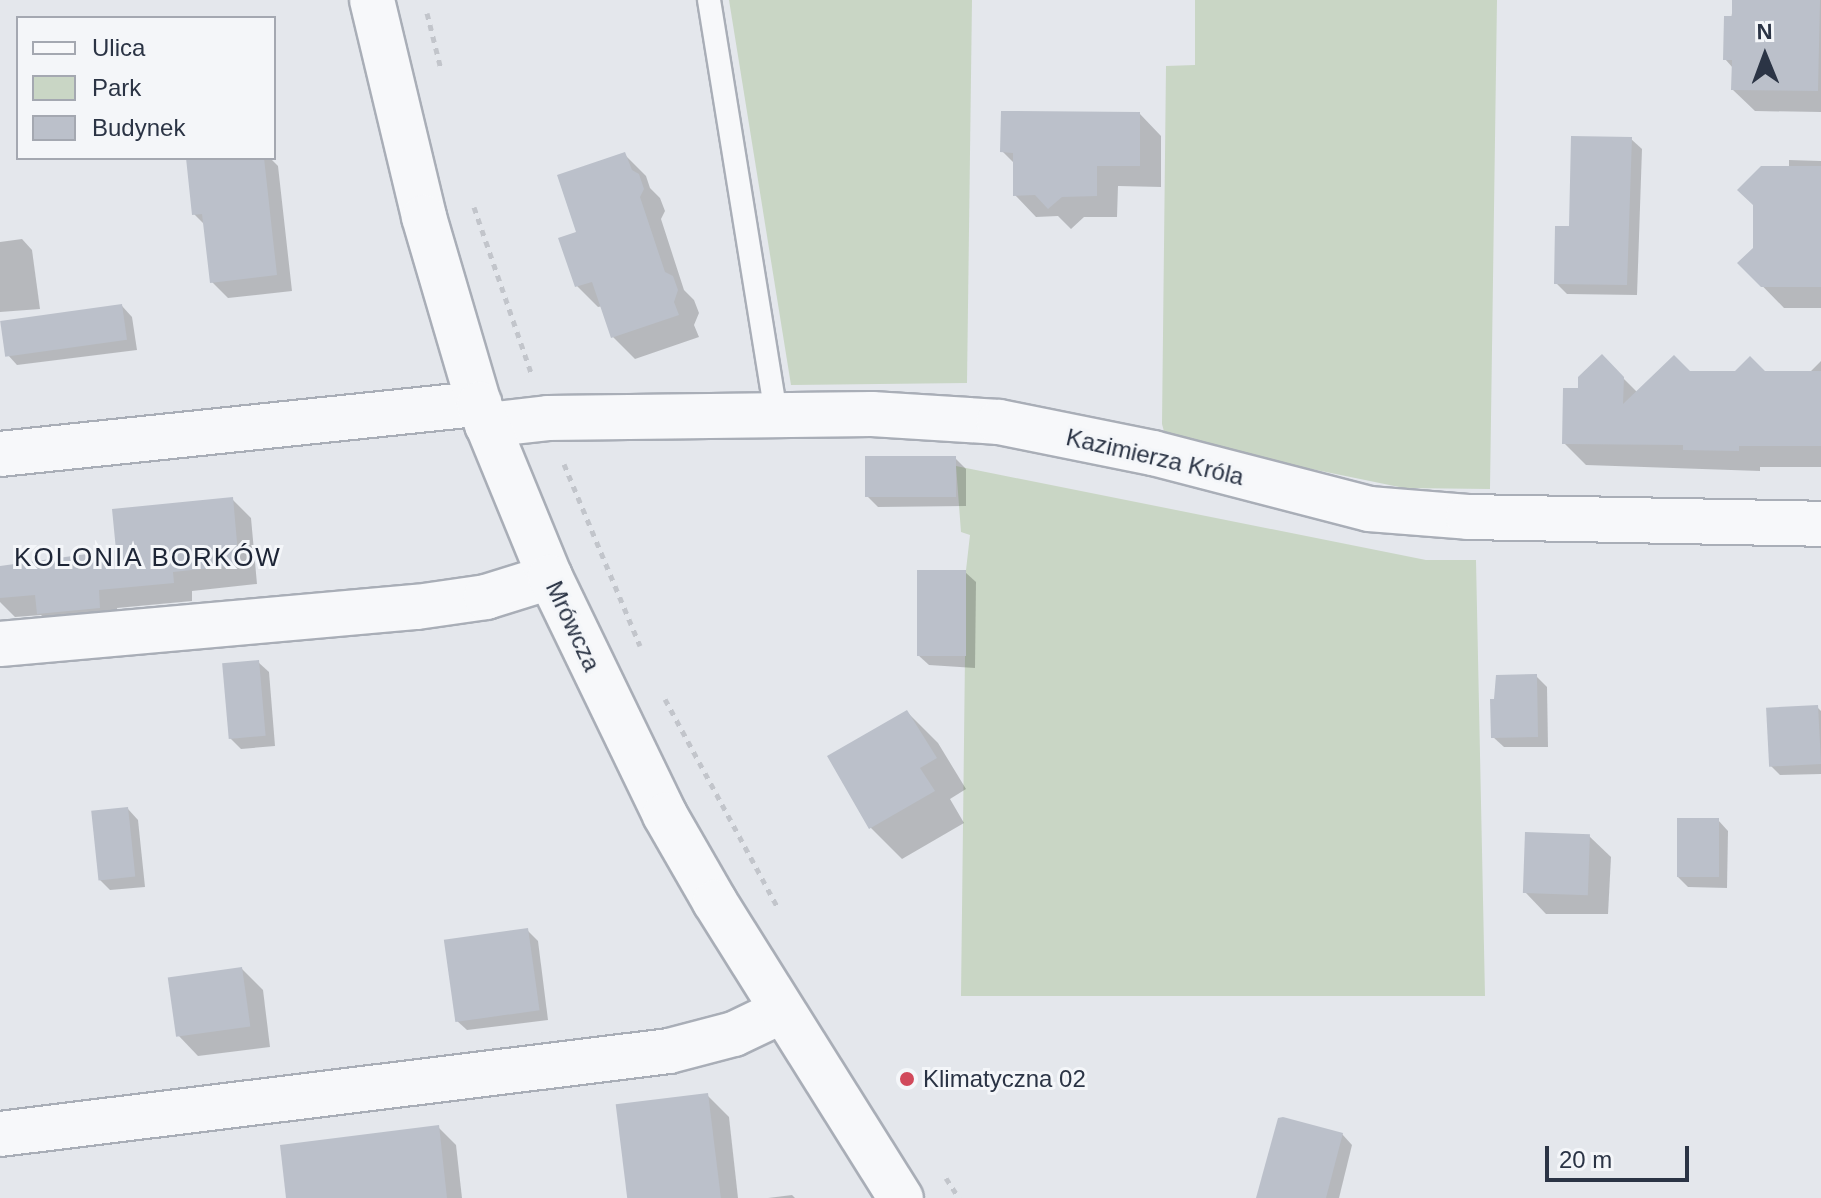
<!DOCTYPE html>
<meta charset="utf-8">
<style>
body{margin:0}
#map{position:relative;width:1821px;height:1198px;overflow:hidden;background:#e4e7ec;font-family:Arial,sans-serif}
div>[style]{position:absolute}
.green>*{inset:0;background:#c9d6c5}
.shadow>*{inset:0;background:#0003}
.building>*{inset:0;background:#bbc0ca;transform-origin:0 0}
.path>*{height:5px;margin-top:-2.5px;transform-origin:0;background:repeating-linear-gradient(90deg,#c2c5cb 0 6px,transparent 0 12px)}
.roads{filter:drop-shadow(2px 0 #a9aeb7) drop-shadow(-2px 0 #a9aeb7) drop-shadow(0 2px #a9aeb7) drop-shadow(0 -2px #a9aeb7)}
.service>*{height:22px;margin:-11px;padding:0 11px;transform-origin:11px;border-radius:11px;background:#f7f8fa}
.minor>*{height:44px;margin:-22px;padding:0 22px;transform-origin:22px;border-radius:22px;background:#f7f8fa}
.tertiary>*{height:44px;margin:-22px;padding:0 22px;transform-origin:22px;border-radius:22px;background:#f7f8fa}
.dots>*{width:22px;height:22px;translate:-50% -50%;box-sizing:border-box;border:4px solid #f4f6f9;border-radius:50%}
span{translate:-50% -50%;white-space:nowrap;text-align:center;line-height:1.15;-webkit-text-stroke:6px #f4f6f9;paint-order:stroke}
.street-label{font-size:24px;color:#2b3445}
.poi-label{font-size:24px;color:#2b3445}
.left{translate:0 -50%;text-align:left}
.neighbourhood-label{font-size:26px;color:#1d2536;letter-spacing:2px}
.legend{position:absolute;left:16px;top:16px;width:260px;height:144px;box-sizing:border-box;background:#f4f6f9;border:2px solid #a4a8b1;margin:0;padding:10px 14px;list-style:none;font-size:24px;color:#2b3445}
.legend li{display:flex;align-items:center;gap:16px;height:40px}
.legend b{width:40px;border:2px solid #a4a8b1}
.north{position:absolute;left:1725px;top:16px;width:80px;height:80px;-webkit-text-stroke:6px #f4f6f9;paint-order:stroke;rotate:359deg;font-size:22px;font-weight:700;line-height:32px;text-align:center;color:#2b3445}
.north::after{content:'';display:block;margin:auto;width:28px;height:36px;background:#2b3445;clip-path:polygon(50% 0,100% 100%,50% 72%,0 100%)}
.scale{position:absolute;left:1545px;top:1146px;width:144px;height:36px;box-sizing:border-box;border:4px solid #2b3445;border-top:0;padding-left:10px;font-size:24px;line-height:28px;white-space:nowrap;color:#2b3445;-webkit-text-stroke:6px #f4f6f9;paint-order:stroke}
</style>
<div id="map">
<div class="green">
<div style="clip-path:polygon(729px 0,972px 0,967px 383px,791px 385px)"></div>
<div style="clip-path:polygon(1195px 0,1497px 0,1490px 489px,1404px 488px,1166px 439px,1162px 424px,1166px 66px,1195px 65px)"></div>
<div style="clip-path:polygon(956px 466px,1426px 560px,1476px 560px,1485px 996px,961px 996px,966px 570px,970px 535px,961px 532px)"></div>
</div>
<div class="shadow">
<div style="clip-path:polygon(1734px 0,1821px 0,1821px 112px,1755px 111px,1733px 90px,1733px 68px,1725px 59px)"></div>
<div style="clip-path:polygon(1140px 114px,1161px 136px,1161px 187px,1118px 186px,1117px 217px,1084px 217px,1071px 229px,1058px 216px,1036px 217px,1015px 195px,1015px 164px,1002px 151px)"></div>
<div style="clip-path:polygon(1631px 139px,1642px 149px,1637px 295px,1567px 294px,1556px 283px,1571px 228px)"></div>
<div style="clip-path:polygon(624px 154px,646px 176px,650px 188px,660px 198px,665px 211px,661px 219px,684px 290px,694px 300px,699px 313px,694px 325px,699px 337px,635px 359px,613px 337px,603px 306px,598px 307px,577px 286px,578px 234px)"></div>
<div style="clip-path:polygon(188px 158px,270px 158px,278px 166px,292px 291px,228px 298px,212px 282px,205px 225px,194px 214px)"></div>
<div style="clip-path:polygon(1789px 160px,1821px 161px,1821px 308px,1784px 308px,1740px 263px,1755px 249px,1789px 168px)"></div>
<div style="clip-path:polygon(22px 239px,32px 250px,40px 309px,0 312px,0 242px)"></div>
<div style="clip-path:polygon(122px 306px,132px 317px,137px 350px,17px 365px,7px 354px)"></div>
<div style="clip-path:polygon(1602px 357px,1638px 393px,1690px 373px,1809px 373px,1821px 361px,1821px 467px,1760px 467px,1760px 471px,1586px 465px,1564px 443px,1580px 390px)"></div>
<div style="clip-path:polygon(955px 458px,966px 469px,966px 506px,878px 507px,867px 496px)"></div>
<div style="clip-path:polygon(232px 499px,251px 518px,257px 584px,192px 591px,192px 601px,117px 608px,119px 627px,59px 632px,41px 615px,15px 617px,0 602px,0 568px,118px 552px)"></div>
<div style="clip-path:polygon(965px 572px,976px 582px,975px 668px,929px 665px,918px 655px)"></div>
<div style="clip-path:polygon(258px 662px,269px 672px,275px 746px,241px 749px,230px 738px)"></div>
<div style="clip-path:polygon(1536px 676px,1547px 687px,1548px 747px,1504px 747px,1493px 737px)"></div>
<div style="clip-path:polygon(1817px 707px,1821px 711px,1821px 774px,1780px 775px,1769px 764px)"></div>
<div style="clip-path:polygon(907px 712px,938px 743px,966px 789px,950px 799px,964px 823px,902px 859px,871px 828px,830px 757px)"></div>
<div style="clip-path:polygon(128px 809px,138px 820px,145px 887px,110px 890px,100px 880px)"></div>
<div style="clip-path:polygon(1718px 820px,1728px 831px,1727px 888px,1688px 887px,1677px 876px)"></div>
<div style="clip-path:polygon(1589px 836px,1611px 857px,1608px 914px,1546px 914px,1525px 892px)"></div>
<div style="clip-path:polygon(527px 930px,538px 941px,548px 1020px,467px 1030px,456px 1020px)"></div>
<div style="clip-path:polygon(242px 969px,263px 990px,270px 1047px,198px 1056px,177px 1034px)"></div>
<div style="clip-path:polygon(707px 1095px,729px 1117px,738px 1198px,630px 1198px)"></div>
<div style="clip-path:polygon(438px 1127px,456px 1145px,462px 1198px,288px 1198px)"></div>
<div style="clip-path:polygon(1342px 1134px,1352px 1145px,1339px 1198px,1258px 1198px)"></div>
<div style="clip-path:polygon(792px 1195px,795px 1198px,768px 1198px)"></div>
</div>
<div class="building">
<div style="clip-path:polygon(1732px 0,1820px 0,1818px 91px,1731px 90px,1732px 60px,1723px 60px,1724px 16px,1732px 16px)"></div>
<div style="clip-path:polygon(1001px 111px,1140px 112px,1140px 166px,1097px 166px,1097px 196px,1062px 197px,1048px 209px,1035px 195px,1013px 196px,1013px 153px,1000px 152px)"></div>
<div style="clip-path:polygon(1571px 136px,1632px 137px,1627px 285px,1554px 284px,1555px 226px,1569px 226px)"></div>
<div style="clip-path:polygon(625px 152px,632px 170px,639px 174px,644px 189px,640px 197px,665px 272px,673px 276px,678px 290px,674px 302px,679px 315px,611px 338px,592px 282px,575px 287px,558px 238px,576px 232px,557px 175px)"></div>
<div style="clip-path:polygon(186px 158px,264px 158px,277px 275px,210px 283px,202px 214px,192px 215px)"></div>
<div style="clip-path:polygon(1761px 166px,1821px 166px,1821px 287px,1761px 287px,1737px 263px,1753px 248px,1753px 205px,1737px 190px)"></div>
<div style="left:122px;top:304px;width:36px;height:123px;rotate:82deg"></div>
<div style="clip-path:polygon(1602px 354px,1624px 377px,1623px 404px,1674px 355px,1690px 371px,1735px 371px,1750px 356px,1765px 371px,1821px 371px,1821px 446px,1739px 446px,1739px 451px,1683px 450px,1683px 445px,1562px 444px,1563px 388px,1578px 388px,1578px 377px)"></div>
<div style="left:865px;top:456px;width:91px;height:41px"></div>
<div style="clip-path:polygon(233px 497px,239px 565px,173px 572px,174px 583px,99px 590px,100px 608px,37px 614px,35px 595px,0 598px,0 566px,116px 550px,112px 509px)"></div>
<div style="left:917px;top:570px;width:49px;height:86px"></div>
<div style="left:259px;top:660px;width:76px;height:37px;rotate:85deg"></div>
<div style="clip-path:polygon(1537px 674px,1538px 737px,1491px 738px,1490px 699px,1494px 699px,1496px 675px)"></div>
<div style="left:1818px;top:705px;width:59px;height:52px;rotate:87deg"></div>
<div style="clip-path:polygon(907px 710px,937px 758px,920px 768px,935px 791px,869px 829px,827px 756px)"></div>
<div style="left:128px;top:807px;width:70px;height:37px;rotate:84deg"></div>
<div style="left:1677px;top:818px;width:42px;height:59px"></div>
<div style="left:1525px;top:832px;width:65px;height:61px;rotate:2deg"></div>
<div style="left:528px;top:928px;width:83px;height:85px;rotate:82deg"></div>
<div style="left:242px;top:967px;width:60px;height:75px;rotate:82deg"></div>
<div style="left:708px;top:1093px;width:106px;height:93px;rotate:83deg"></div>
<div style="clip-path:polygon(1283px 1117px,1343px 1133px,1326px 1198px,1256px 1198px,1278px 1118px)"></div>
<div style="clip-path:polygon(439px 1125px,447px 1198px,286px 1198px,280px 1145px)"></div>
</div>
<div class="path">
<div style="left:427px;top:13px;width:58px;rotate:76deg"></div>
<div style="left:474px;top:207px;width:178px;rotate:71deg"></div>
<div style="left:564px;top:464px;width:197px;rotate:67.3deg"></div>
<div style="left:665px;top:699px;width:238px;rotate:61.6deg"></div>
<div style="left:946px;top:1178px;width:24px;rotate:57deg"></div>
</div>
<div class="roads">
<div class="service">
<div style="left:709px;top:0;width:420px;rotate:80.8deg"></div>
</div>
<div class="minor">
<div style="left:487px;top:425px;width:61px;rotate:-6.5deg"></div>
<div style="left:548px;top:418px;width:324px;rotate:-0.7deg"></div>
<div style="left:872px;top:414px;width:127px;rotate:3.6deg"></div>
<div style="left:999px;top:422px;width:157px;rotate:11.4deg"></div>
<div style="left:1153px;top:453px;width:223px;rotate:14.5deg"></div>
<div style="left:1369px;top:509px;width:99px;rotate:4.6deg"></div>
<div style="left:1468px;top:517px;width:353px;rotate:1.1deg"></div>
<div style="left:0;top:454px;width:482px;rotate:-6deg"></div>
<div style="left:0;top:644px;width:419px;rotate:-5.1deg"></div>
<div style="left:417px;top:607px;width:70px;rotate:-8.2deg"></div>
<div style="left:486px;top:597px;width:67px;rotate:-17.4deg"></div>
<div style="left:0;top:1134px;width:674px;rotate:-7.07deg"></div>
<div style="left:669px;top:1051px;width:67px;rotate:-14.7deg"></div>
<div style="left:734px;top:1034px;width:53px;rotate:-25.6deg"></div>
</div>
<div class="tertiary">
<div style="left:372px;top:0;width:223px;rotate:76.5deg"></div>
<div style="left:424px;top:217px;width:195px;rotate:73.6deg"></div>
<div style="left:479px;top:404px;width:187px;rotate:67.7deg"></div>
<div style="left:550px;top:577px;width:264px;rotate:64.2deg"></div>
<div style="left:665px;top:815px;width:100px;rotate:60.1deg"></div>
<div style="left:715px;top:902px;width:350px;rotate:57.9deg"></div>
</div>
</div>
<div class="dots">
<div style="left:907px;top:1079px;background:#d1495b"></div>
</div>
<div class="street-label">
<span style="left:1155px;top:457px;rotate:13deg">Kazimierza Króla</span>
<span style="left:573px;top:626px;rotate:65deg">Mrówcza</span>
</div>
<div class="poi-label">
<span class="left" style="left:923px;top:1079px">Klimatyczna 02</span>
</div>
<div class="neighbourhood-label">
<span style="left:148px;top:558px">KOLONIA BORKÓW</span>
</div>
<ul class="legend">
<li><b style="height:10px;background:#f7f8fa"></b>Ulica</li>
<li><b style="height:22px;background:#c9d6c5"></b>Park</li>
<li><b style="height:22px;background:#bbc0ca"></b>Budynek</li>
</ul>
<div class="north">N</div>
<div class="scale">20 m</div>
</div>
